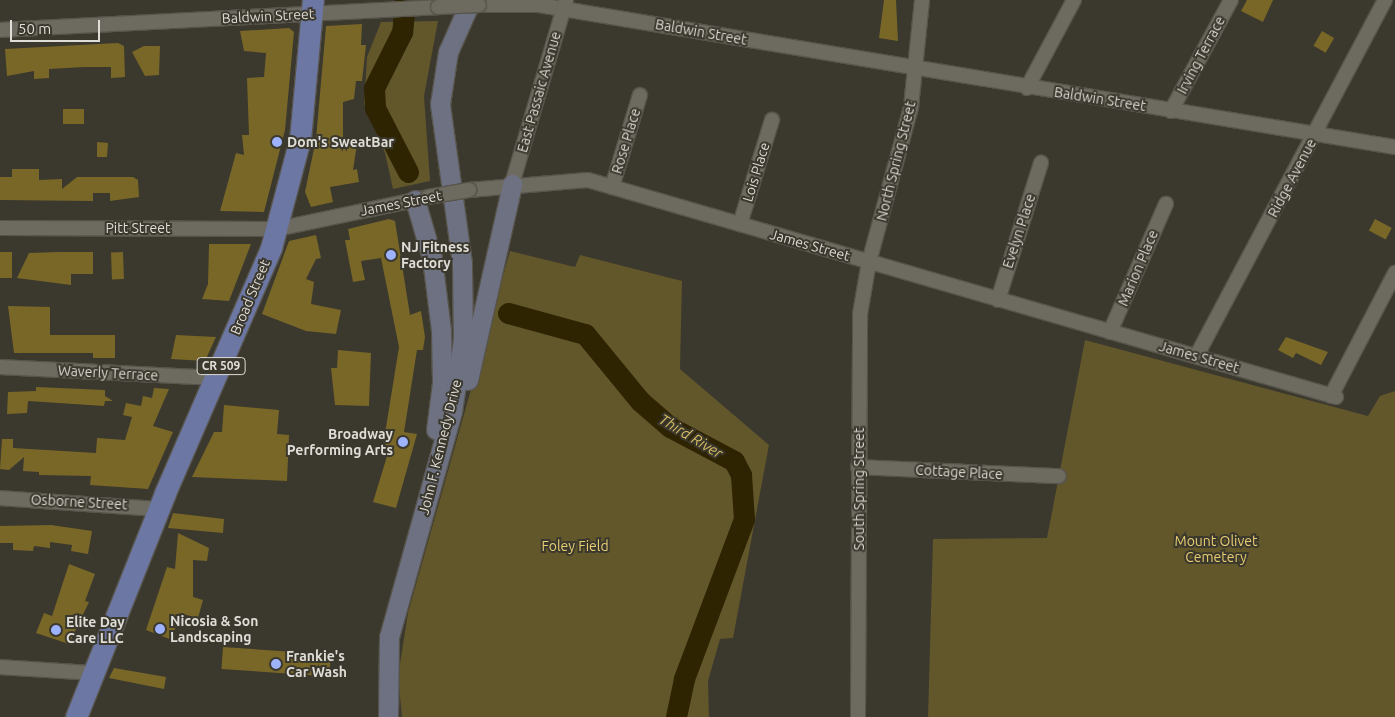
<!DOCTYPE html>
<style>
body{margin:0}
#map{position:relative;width:1395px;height:717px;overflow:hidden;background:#3b382e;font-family:Ubuntu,sans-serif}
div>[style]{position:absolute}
.green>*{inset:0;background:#62562b}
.river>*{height:21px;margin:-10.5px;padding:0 10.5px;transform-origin:10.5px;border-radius:10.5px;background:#2e2402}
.building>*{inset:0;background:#796727;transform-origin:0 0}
.roads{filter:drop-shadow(1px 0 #57544c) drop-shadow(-1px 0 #57544c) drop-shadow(0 1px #57544c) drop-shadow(0 -1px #57544c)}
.street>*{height:14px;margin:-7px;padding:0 7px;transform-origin:7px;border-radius:7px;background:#6d6a5f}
.secondary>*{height:19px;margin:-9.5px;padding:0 9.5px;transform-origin:9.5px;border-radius:9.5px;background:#6d7181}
.primary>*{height:21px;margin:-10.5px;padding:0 10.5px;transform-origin:10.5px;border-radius:10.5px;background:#6c77a3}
.bridges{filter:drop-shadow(1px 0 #57544c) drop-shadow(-1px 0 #57544c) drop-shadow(0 1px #57544c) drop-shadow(0 -1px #57544c)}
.street-bridge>*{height:14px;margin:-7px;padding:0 7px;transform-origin:7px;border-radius:7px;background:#6d6a5f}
.dots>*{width:14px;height:14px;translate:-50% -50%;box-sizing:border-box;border:2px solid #3b382e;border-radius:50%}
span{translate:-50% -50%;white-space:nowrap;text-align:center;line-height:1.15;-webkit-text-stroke:4px #3b382e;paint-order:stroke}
.shield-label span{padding:1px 4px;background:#3b382e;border:1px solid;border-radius:4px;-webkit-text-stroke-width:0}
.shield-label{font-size:12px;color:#dfddd7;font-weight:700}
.street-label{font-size:14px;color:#dfddd7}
.poi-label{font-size:14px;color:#dfddd7;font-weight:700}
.left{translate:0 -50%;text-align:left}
.right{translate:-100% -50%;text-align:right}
.park-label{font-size:14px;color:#e8cd71}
.water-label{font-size:15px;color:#d9be62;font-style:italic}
.scale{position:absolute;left:10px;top:20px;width:90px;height:22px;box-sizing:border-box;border:2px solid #dfddd7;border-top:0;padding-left:6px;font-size:15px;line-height:18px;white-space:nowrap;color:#dfddd7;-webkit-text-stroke:4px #3b382e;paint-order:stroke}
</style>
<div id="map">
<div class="green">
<div style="clip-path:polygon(438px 21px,424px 96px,430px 181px,393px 189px,385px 153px,364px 104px,367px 57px,381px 22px)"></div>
<div style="clip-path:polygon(510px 251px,575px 267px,580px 255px,682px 281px,680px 369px,769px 445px,733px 638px,720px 639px,708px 681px,709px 717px,402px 717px,398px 676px,408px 613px)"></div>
<div style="clip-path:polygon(1085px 340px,1368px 416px,1380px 396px,1395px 391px,1395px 717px,928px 717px,933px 539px,1047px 538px)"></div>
</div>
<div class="river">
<div style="left:405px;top:0;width:32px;rotate:95deg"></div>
<div style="left:402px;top:32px;width:63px;rotate:116.6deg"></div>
<div style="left:374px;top:88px;width:20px;rotate:87deg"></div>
<div style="left:375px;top:108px;width:72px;rotate:62.7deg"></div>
<div style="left:508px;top:313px;width:80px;rotate:15.3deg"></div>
<div style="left:585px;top:334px;width:87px;rotate:50.6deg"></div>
<div style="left:640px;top:401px;width:40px;rotate:41deg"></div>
<div style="left:670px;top:427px;width:72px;rotate:28deg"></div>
<div style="left:734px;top:461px;width:16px;rotate:63deg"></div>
<div style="left:741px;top:475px;width:44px;rotate:86.1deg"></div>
<div style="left:744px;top:519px;width:171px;rotate:110.6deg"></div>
<div style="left:684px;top:679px;width:39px;rotate:102deg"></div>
</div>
<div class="building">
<div style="clip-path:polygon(884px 0,896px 0,898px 41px,879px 38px)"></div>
<div style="clip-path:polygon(1247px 0,1273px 0,1263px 22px,1241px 11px)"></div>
<div style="clip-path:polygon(362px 24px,361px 45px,366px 45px,362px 81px,356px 81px,354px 99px,343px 102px,343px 142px,357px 144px,353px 170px,357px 169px,359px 182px,330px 187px,333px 202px,311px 207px,305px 192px,316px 139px,326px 26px)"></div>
<div style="clip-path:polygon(289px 28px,294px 32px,285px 130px,264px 212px,220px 211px,236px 153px,244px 155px,242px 135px,249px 135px,247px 78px,264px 77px,266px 53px,244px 51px,240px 31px)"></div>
<div style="left:1322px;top:31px;width:14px;height:17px;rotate:30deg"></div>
<div style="clip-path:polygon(118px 43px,124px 46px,125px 77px,111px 78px,111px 67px,84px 67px,49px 69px,49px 78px,34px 79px,34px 71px,7px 76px,5px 49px)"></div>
<div style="clip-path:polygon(144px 46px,160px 46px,159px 75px,145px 76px,132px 52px)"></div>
<div style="left:63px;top:109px;width:21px;height:15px"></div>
<div style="clip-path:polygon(97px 142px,108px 143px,107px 157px,97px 157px)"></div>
<div style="clip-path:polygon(12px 169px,39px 169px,39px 180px,62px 179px,62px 189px,77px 177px,133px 177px,138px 180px,139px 197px,110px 201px,110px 193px,93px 193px,93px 201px,0 200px,0 177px,12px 177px)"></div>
<div style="clip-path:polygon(389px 219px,395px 221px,410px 315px,421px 311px,425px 337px,423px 350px,417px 350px,404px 432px,417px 434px,396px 508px,373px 502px,388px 453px,382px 452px,399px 347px,381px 258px,361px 261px,365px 280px,353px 282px,345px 240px,350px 240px,348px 229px)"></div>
<div style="left:1375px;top:219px;width:19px;height:13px;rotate:28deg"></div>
<div style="clip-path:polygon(316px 235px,321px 258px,316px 259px,306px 279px,314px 282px,311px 304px,341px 310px,336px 334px,306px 331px,262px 314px,289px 241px)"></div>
<div style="clip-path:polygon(209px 244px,251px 244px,229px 301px,202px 299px,208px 284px)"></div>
<div style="left:0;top:252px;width:12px;height:26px"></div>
<div style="clip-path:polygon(59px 252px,93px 252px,93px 274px,71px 274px,71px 285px,17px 278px,29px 253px)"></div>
<div style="left:123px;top:252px;width:27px;height:12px;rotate:88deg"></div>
<div style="clip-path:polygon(8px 306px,50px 307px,50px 335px,115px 335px,115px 358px,93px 358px,93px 353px,14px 353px)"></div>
<div style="clip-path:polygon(176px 335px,216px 337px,205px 361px,171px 359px)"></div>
<div style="clip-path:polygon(1286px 337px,1328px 352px,1321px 365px,1296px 353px,1300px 346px,1293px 358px,1278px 350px)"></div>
<div style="clip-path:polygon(338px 350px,371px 353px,369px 406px,335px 405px,331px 368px,337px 368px)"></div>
<div style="clip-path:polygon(36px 387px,105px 390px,105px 396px,113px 401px,105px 401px,104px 406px,28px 401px,27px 413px,7px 414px,8px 392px,36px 391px)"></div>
<div style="clip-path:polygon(154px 388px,169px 389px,153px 426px,173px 432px,148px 489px,90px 485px,91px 476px,39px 475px,39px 472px,23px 471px,24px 457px,9px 470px,0 469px,2px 439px,13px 439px,13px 448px,96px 453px,97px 438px,125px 440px,132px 417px,123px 415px,126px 403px,141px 406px,143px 396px,152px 398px)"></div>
<div style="clip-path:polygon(224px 405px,279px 410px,277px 434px,289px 435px,287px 481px,192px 477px,214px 432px,222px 432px)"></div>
<div style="clip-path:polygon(173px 513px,224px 519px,223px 533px,168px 528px)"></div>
<div style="clip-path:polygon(51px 525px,92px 531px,88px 554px,71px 551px,72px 545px,50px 542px,50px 548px,34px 546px,33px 551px,13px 550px,13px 543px,0 543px,0 526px)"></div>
<div style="clip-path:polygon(178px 533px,209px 548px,207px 561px,193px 560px,193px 597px,203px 600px,198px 618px,179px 613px,172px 640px,146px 630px,167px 567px,175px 569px)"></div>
<div style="clip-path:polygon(69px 564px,95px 574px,85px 601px,89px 602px,69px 644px,36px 633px,44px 613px,52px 616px)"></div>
<div style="left:223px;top:647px;width:108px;height:22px;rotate:4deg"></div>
<div style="clip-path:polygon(114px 668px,166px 677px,164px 689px,109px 678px)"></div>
</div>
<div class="roads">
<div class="street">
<div style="left:479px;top:5px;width:60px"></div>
<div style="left:539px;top:5px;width:868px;rotate:9.42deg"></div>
<div style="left:0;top:30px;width:439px;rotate:-3deg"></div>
<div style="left:1027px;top:88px;width:100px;rotate:-61.9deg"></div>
<div style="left:1171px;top:111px;width:126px;rotate:-61.6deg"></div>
<div style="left:512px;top:184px;width:192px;rotate:-73.6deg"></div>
<div style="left:612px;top:187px;width:96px;rotate:-73.1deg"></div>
<div style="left:469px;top:190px;width:119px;rotate:-4.8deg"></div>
<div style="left:588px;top:180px;width:779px;rotate:16.18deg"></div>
<div style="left:740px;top:224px;width:109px;rotate:-72.9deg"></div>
<div style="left:0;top:228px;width:277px;rotate:0.2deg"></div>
<div style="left:277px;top:229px;width:150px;rotate:-11.9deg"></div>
<div style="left:998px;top:300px;width:144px;rotate:-72.6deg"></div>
<div style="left:1110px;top:332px;width:140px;rotate:-66.4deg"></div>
<div style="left:1197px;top:355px;width:402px;rotate:-62.1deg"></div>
<div style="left:0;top:367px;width:215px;rotate:2.9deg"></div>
<div style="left:1331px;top:396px;width:139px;rotate:-62.5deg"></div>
<div style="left:858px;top:467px;width:201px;rotate:2.6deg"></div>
<div style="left:0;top:498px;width:158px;rotate:4deg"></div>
<div style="left:0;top:667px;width:92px;rotate:3.7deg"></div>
<div style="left:858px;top:717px;width:403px;rotate:-89.7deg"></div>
<div style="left:860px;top:314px;width:53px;rotate:-80.2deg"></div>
<div style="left:869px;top:262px;width:161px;rotate:-74.8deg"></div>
<div style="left:911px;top:107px;width:108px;rotate:-84.1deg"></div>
</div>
<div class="secondary">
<div style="left:415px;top:200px;width:60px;rotate:73.7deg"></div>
<div style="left:432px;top:258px;width:73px;rotate:82.9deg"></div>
<div style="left:441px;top:330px;width:53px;rotate:88.9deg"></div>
<div style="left:442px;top:383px;width:47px;rotate:97.3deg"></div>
<div style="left:468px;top:380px;width:201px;rotate:-77.3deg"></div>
<div style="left:388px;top:717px;width:80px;rotate:-89.3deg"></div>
<div style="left:389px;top:637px;width:235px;rotate:-74.4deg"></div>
<div style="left:452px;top:411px;width:73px;rotate:-81.3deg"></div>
<div style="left:463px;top:339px;width:76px;rotate:-90.8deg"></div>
<div style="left:462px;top:263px;width:161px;rotate:-97.9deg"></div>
<div style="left:440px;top:104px;width:53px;rotate:-81.3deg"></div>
<div style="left:448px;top:52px;width:57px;rotate:-66.1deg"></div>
</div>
<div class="primary">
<div style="left:76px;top:717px;width:241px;rotate:-68.3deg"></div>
<div style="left:165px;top:493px;width:267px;rotate:-66.6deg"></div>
<div style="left:271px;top:248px;width:113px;rotate:-75.1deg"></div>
<div style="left:300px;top:139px;width:140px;rotate:-84.7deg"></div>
</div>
</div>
<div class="bridges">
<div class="street-bridge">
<div style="left:438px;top:7px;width:41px;rotate:-2.8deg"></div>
<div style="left:428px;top:197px;width:42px;rotate:-9.7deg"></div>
</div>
</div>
<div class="dots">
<div style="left:277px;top:142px;background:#9eb3fd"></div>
<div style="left:391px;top:255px;background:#9eb3fd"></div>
<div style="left:403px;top:442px;background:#9eb3fd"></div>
<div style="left:160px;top:629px;background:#9eb3fd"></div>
<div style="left:56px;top:630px;background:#9eb3fd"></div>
<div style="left:276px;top:664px;background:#9eb3fd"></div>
</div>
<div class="shield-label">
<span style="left:221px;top:366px">CR 509</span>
</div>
<div class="street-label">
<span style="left:268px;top:16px;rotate:-3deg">Baldwin Street</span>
<span style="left:701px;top:32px;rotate:10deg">Baldwin Street</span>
<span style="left:1201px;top:55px;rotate:-62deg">Irving Terrace</span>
<span style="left:539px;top:92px;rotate:-74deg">East Passaic Avenue</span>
<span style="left:1100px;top:99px;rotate:9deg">Baldwin Street</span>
<span style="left:626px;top:141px;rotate:-73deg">Rose Place</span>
<span style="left:896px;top:161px;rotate:-76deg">North Spring Street</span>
<span style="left:756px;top:172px;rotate:-73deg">Lois Place</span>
<span style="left:1292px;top:178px;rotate:-62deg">Ridge Avenue</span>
<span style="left:401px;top:203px;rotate:-11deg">James Street</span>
<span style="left:138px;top:228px">Pitt Street</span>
<span style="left:1019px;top:231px;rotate:-72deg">Evelyn Place</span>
<span style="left:810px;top:245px;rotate:16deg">James Street</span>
<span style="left:1138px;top:268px;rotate:-67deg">Marion Place</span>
<span style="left:250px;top:297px;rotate:-67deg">Broad Street</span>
<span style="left:1199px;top:357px;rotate:16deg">James Street</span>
<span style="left:108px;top:373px;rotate:3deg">Waverly Terrace</span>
<span style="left:440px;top:447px;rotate:-76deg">John F. Kennedy Drive</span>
<span style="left:959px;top:472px;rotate:3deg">Cottage Place</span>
<span style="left:859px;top:489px;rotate:-90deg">South Spring Street</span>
<span style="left:79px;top:502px;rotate:3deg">Osborne Street</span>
</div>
<div class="poi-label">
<span class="left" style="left:287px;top:142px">Dom's SweatBar</span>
<span class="left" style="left:401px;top:255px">NJ Fitness<br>Factory</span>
<span class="right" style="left:393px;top:442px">Broadway<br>Performing Arts</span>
<span class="left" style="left:170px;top:629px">Nicosia &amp; Son<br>Landscaping</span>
<span class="left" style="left:66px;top:630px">Elite Day<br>Care LLC</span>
<span class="left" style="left:286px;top:664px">Frankie's<br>Car Wash</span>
</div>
<div class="park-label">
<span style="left:1216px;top:549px">Mount Olivet<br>Cemetery</span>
<span style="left:575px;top:546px">Foley Field</span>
</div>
<div class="water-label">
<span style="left:691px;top:436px;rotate:31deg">Third River</span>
</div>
<div class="scale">50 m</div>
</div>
